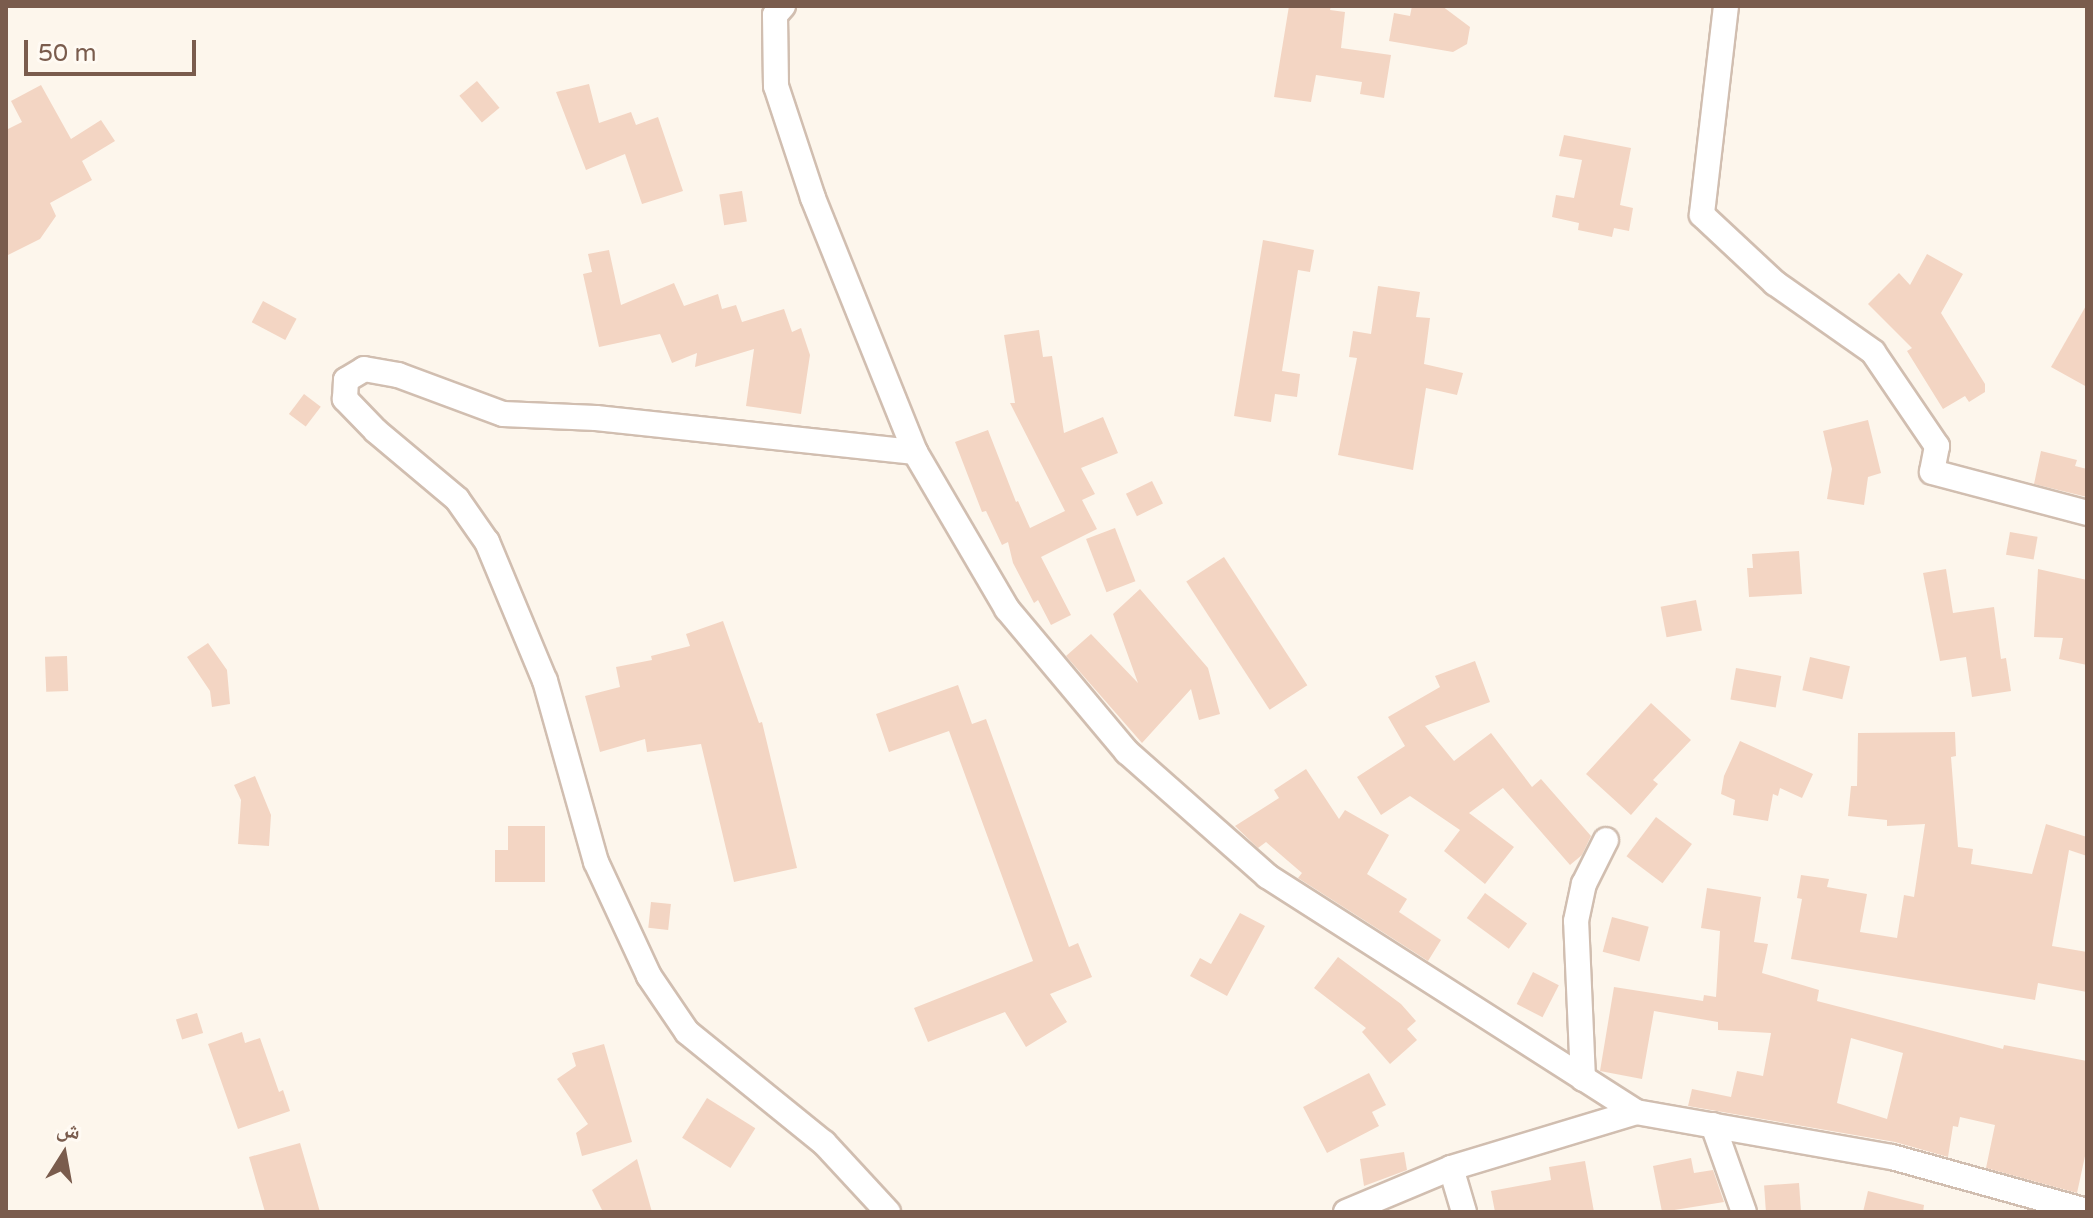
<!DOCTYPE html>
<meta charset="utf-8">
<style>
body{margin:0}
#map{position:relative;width:2093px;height:1218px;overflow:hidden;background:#fdf6ec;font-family:"Varela Round","Noto Naskh Arabic",sans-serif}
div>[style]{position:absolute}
.building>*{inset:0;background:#f3d5c3;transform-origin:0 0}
.roads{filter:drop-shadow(2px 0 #d1beb0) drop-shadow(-2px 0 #d1beb0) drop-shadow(0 2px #d1beb0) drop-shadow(0 -2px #d1beb0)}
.street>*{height:24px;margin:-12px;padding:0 12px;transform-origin:12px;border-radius:12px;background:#fff}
span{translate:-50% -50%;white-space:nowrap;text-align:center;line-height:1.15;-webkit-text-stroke:7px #fffaf3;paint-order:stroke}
.frame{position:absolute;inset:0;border:8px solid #7a5c4d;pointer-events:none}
.north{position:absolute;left:24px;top:1114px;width:80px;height:80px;-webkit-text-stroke:6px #fffaf3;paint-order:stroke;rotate:11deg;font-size:22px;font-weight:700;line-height:32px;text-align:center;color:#7a5c4d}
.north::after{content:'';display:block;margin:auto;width:28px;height:36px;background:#7a5c4d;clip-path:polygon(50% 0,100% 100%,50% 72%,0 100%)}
.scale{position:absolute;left:24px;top:40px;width:172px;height:36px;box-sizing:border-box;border:4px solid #7a5c4d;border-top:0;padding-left:10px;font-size:24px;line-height:28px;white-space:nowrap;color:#7a5c4d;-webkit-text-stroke:6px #fffaf3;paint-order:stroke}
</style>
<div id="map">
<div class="building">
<div style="clip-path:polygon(1289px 6px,1331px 6px,1330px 10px,1345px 12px,1341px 48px,1391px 55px,1384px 98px,1360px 94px,1362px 82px,1316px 75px,1311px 102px,1274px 97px)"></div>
<div style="clip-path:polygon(1412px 6px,1442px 6px,1470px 27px,1467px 44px,1453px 52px,1389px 41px,1394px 13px,1410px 16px)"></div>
<div style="left:477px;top:81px;width:35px;height:23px;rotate:50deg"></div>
<div style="clip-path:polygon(589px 84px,599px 123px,631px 112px,636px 125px,658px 117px,683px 191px,642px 204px,625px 154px,586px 170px,556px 92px)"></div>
<div style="clip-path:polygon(41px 85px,71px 139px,101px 120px,115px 141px,82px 161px,92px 180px,50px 203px,56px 216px,40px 239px,6px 256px,6px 130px,22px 122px,11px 101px)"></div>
<div style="clip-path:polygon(1564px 135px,1631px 148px,1620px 205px,1633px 208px,1629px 231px,1614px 228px,1612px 237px,1578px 230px,1579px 223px,1552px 217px,1556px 195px,1574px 198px,1582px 160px,1559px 156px)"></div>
<div style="left:742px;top:191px;width:31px;height:23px;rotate:81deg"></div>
<div style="clip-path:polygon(1263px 240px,1314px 250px,1310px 272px,1298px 270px,1282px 371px,1300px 374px,1297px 397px,1275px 394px,1271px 422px,1234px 416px)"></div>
<div style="clip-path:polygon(609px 250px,621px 305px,674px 283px,684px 306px,718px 294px,722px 309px,736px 305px,742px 322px,784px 309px,792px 332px,801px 328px,810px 355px,801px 414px,746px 406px,754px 349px,695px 367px,697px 353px,672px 363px,660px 334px,599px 347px,583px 274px,592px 272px,588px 254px)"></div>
<div style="clip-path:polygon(1927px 254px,1963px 274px,1941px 313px,1985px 384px,1985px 392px,1969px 402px,1965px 396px,1943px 409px,1907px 351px,1912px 348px,1868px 304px,1899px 273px,1910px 285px)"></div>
<div style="clip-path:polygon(1378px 286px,1420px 292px,1416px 317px,1430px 318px,1424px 364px,1463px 373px,1457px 395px,1426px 388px,1413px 470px,1338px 455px,1357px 358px,1349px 357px,1353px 331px,1371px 334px)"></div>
<div style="left:263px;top:301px;width:38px;height:24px;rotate:28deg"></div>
<div style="clip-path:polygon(2087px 304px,2087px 387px,2051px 367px)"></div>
<div style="clip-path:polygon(1039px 330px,1043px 357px,1052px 356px,1064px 433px,1103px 417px,1118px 453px,1081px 468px,1095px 494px,1082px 500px,1097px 529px,1041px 557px,1071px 615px,1051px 625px,1038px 600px,1034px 603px,1013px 563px,1008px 542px,1002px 545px,986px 511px,982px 512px,955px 442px,988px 430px,1016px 502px,1018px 501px,1030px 528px,1065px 511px,1010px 403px,1015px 403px,1004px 335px)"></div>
<div style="left:304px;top:394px;width:21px;height:25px;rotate:37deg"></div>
<div style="clip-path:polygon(1868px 420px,1881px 473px,1868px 477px,1864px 505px,1827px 499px,1832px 469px,1823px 431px)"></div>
<div style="clip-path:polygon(2041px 451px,2077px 460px,2075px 466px,2087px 469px,2087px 497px,2034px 484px)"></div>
<div style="left:1152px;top:481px;width:25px;height:29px;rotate:64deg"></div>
<div style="left:1115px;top:528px;width:57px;height:31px;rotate:69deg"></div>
<div style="left:2010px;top:532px;width:28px;height:23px;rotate:10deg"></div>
<div style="clip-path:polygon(1799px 551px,1802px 594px,1749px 597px,1747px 568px,1753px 568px,1752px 554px)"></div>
<div style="left:1224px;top:557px;width:153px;height:45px;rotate:57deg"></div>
<div style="clip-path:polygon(1946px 569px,1953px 613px,1994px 607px,2001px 659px,2006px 658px,2011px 691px,1972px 697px,1966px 657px,1940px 661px,1923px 573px)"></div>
<div style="clip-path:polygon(2038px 569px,2087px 580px,2087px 665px,2059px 659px,2063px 638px,2034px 637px)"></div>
<div style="clip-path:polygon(1140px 589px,1208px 668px,1220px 714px,1199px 720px,1191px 689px,1142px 743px,1066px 656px,1091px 634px,1138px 683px,1113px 614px)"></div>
<div style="left:1696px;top:600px;width:31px;height:36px;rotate:79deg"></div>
<div style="clip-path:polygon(723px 621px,759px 723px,762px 722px,797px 868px,734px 882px,701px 744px,647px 752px,645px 739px,600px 752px,585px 696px,620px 687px,616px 667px,652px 660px,651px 656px,690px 646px,686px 634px)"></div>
<div style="clip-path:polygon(208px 643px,227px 670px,230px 704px,212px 707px,210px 691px,187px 657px)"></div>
<div style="left:67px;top:656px;width:35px;height:22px;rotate:88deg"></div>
<div style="left:1810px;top:657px;width:41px;height:34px;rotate:13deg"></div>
<div style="clip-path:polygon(1475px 661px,1490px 702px,1425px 726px,1454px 761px,1491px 733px,1532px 787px,1541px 779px,1591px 836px,1582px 855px,1570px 865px,1503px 788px,1469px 813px,1514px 847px,1485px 884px,1444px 851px,1460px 830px,1410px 796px,1381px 815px,1357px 777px,1405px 746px,1388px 717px,1440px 687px,1435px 676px)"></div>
<div style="left:1736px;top:668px;width:46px;height:32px;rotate:10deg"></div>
<div style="clip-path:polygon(958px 685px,972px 724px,986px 719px,1069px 947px,1078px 943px,1092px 977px,1050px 994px,1067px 1022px,1026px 1047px,1005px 1012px,928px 1042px,914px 1008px,1033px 961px,949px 731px,889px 752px,876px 714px)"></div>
<div style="clip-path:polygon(1651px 703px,1691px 740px,1653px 780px,1658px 784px,1631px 815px,1586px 774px)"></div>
<div style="clip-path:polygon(1955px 732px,1956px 756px,1951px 757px,1958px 847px,1973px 849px,1971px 864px,2032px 874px,2046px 824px,2087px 837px,2087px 856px,2069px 850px,2052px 946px,2087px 952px,2087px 992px,2038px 983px,2035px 1000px,1791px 959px,1802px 899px,1797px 898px,1801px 875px,1829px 879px,1827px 887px,1867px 894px,1860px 932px,1897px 938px,1904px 895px,1914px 897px,1925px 824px,1887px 826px,1887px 820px,1848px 816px,1851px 786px,1857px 786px,1858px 733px)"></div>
<div style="clip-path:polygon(1740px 741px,1813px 774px,1802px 798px,1780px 788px,1778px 796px,1773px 794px,1768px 821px,1733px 815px,1735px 800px,1721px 794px,1724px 776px)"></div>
<div style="clip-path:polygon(1306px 769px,1339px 819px,1345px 810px,1389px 835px,1367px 874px,1407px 899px,1399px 912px,1441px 940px,1428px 961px,1298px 878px,1302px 873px,1266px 842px,1258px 848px,1235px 826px,1279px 798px,1274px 790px)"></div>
<div style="clip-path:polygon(255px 776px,271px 815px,269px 846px,238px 844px,241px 800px,234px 785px)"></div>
<div style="left:1656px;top:817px;width:45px;height:49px;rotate:37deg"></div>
<div style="clip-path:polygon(508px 826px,545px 826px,545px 882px,495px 882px,495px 850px,508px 850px)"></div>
<div style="clip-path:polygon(evenodd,1707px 888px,1761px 897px,1754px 942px,1768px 944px,1762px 973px,1819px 990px,1817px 1001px,2003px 1049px,2004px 1045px,2087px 1061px,2087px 1147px,2077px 1193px,1986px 1168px,1995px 1125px,1960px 1117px,1958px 1127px,1953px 1126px,1948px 1157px,1895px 1142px,1688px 1106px,1692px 1089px,1731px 1097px,1737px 1071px,1763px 1076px,1771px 1033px,1718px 1030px,1718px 1022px,1654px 1011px,1642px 1079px,1600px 1071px,1614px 987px,1703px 1001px,1704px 995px,1716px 997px,1720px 931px,1701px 928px,1707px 888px,1851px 1038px,1903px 1053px,1887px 1119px,1837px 1103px,1851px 1038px)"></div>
<div style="left:1485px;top:893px;width:52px;height:31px;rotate:36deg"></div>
<div style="left:651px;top:902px;width:20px;height:26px;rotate:6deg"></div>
<div style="clip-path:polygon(1240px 913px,1265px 926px,1227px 996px,1190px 976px,1200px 958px,1211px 964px)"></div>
<div style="left:1612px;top:917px;width:38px;height:36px;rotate:15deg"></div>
<div style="clip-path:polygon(1338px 957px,1401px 1004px,1416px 1021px,1407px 1029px,1417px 1040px,1390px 1064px,1362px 1032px,1366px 1028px,1314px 988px)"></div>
<div style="left:1533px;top:972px;width:29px;height:36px;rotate:27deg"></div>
<div style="left:197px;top:1013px;width:21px;height:22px;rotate:73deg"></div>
<div style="clip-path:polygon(242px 1032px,245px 1043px,260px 1038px,279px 1092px,283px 1090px,290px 1111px,238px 1129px,208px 1044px)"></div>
<div style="clip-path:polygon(604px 1044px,632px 1142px,582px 1156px,576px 1133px,588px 1124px,557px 1079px,576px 1066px,572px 1053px)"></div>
<div style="clip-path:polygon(1369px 1073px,1386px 1105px,1372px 1112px,1379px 1126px,1327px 1153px,1303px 1107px)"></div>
<div style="left:707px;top:1098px;width:57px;height:47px;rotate:32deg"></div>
<div style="clip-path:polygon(300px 1143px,320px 1212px,265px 1212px,249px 1157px)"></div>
<div style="clip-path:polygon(1404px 1152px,1407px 1170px,1364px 1186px,1360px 1159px)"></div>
<div style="clip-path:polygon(1691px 1158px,1694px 1173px,1713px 1170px,1724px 1202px,1662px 1212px,1653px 1166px)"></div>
<div style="clip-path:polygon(637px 1159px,652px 1212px,603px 1212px,592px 1190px)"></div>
<div style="clip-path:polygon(1585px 1161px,1594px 1212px,1495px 1212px,1491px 1191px,1551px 1180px,1549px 1167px)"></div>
<div style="left:1799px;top:1183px;width:29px;height:35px;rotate:86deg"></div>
<div style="clip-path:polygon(1868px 1191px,1924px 1205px,1923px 1212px,1863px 1212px)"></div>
</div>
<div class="roads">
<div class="street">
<div style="left:783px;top:6px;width:12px;rotate:132deg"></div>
<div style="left:775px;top:15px;width:71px;rotate:89.2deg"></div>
<div style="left:776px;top:86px;width:118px;rotate:71.7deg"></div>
<div style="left:813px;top:198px;width:274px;rotate:68.1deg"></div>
<div style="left:915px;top:452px;width:182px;rotate:59.6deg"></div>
<div style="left:1007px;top:609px;width:187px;rotate:50deg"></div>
<div style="left:1127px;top:752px;width:187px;rotate:41.5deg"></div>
<div style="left:1267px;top:876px;width:438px;rotate:32.6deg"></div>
<div style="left:1636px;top:1112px;width:260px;rotate:10deg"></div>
<div style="left:1892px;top:1157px;width:202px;rotate:15.5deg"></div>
<div style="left:1726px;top:6px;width:210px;rotate:96.6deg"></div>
<div style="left:1702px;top:215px;width:100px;rotate:43deg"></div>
<div style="left:1775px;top:283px;width:120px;rotate:35.1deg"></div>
<div style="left:1873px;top:352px;width:114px;rotate:55.8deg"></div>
<div style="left:1937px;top:446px;width:26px;rotate:101deg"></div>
<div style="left:1932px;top:472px;width:160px;rotate:14.8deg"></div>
<div style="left:1583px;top:1079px;width:158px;rotate:-92.5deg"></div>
<div style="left:1576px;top:921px;width:38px;rotate:-78deg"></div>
<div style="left:1584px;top:884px;width:49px;rotate:-63.4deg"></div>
<div style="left:1713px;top:1125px;width:92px;rotate:70.4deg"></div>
<div style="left:1451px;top:1168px;width:46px;rotate:73.5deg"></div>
<div style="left:888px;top:1212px;width:94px;rotate:-132.8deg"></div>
<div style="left:824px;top:1143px;width:176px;rotate:-141deg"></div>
<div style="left:687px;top:1032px;width:68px;rotate:-124.2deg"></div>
<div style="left:649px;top:976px;width:126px;rotate:-114.9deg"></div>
<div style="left:596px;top:862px;width:188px;rotate:-105.7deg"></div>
<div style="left:545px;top:681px;width:151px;rotate:-112.6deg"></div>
<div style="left:487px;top:542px;width:52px;rotate:-124.9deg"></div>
<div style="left:457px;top:499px;width:106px;rotate:-140deg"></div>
<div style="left:376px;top:431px;width:45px;rotate:-134.1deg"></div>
<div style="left:345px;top:399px;width:19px;rotate:-87deg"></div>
<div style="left:346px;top:380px;width:21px;rotate:-31deg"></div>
<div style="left:364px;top:369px;width:35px;rotate:10deg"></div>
<div style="left:398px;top:375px;width:112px;rotate:20.4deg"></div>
<div style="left:503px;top:414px;width:93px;rotate:2.5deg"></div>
<div style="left:596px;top:418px;width:321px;rotate:6.1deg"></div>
<div style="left:1346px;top:1212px;width:114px;rotate:-22.7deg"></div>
<div style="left:1451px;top:1168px;width:193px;rotate:-16.8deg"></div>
</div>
</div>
<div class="frame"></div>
<div class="north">ش</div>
<div class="scale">50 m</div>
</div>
